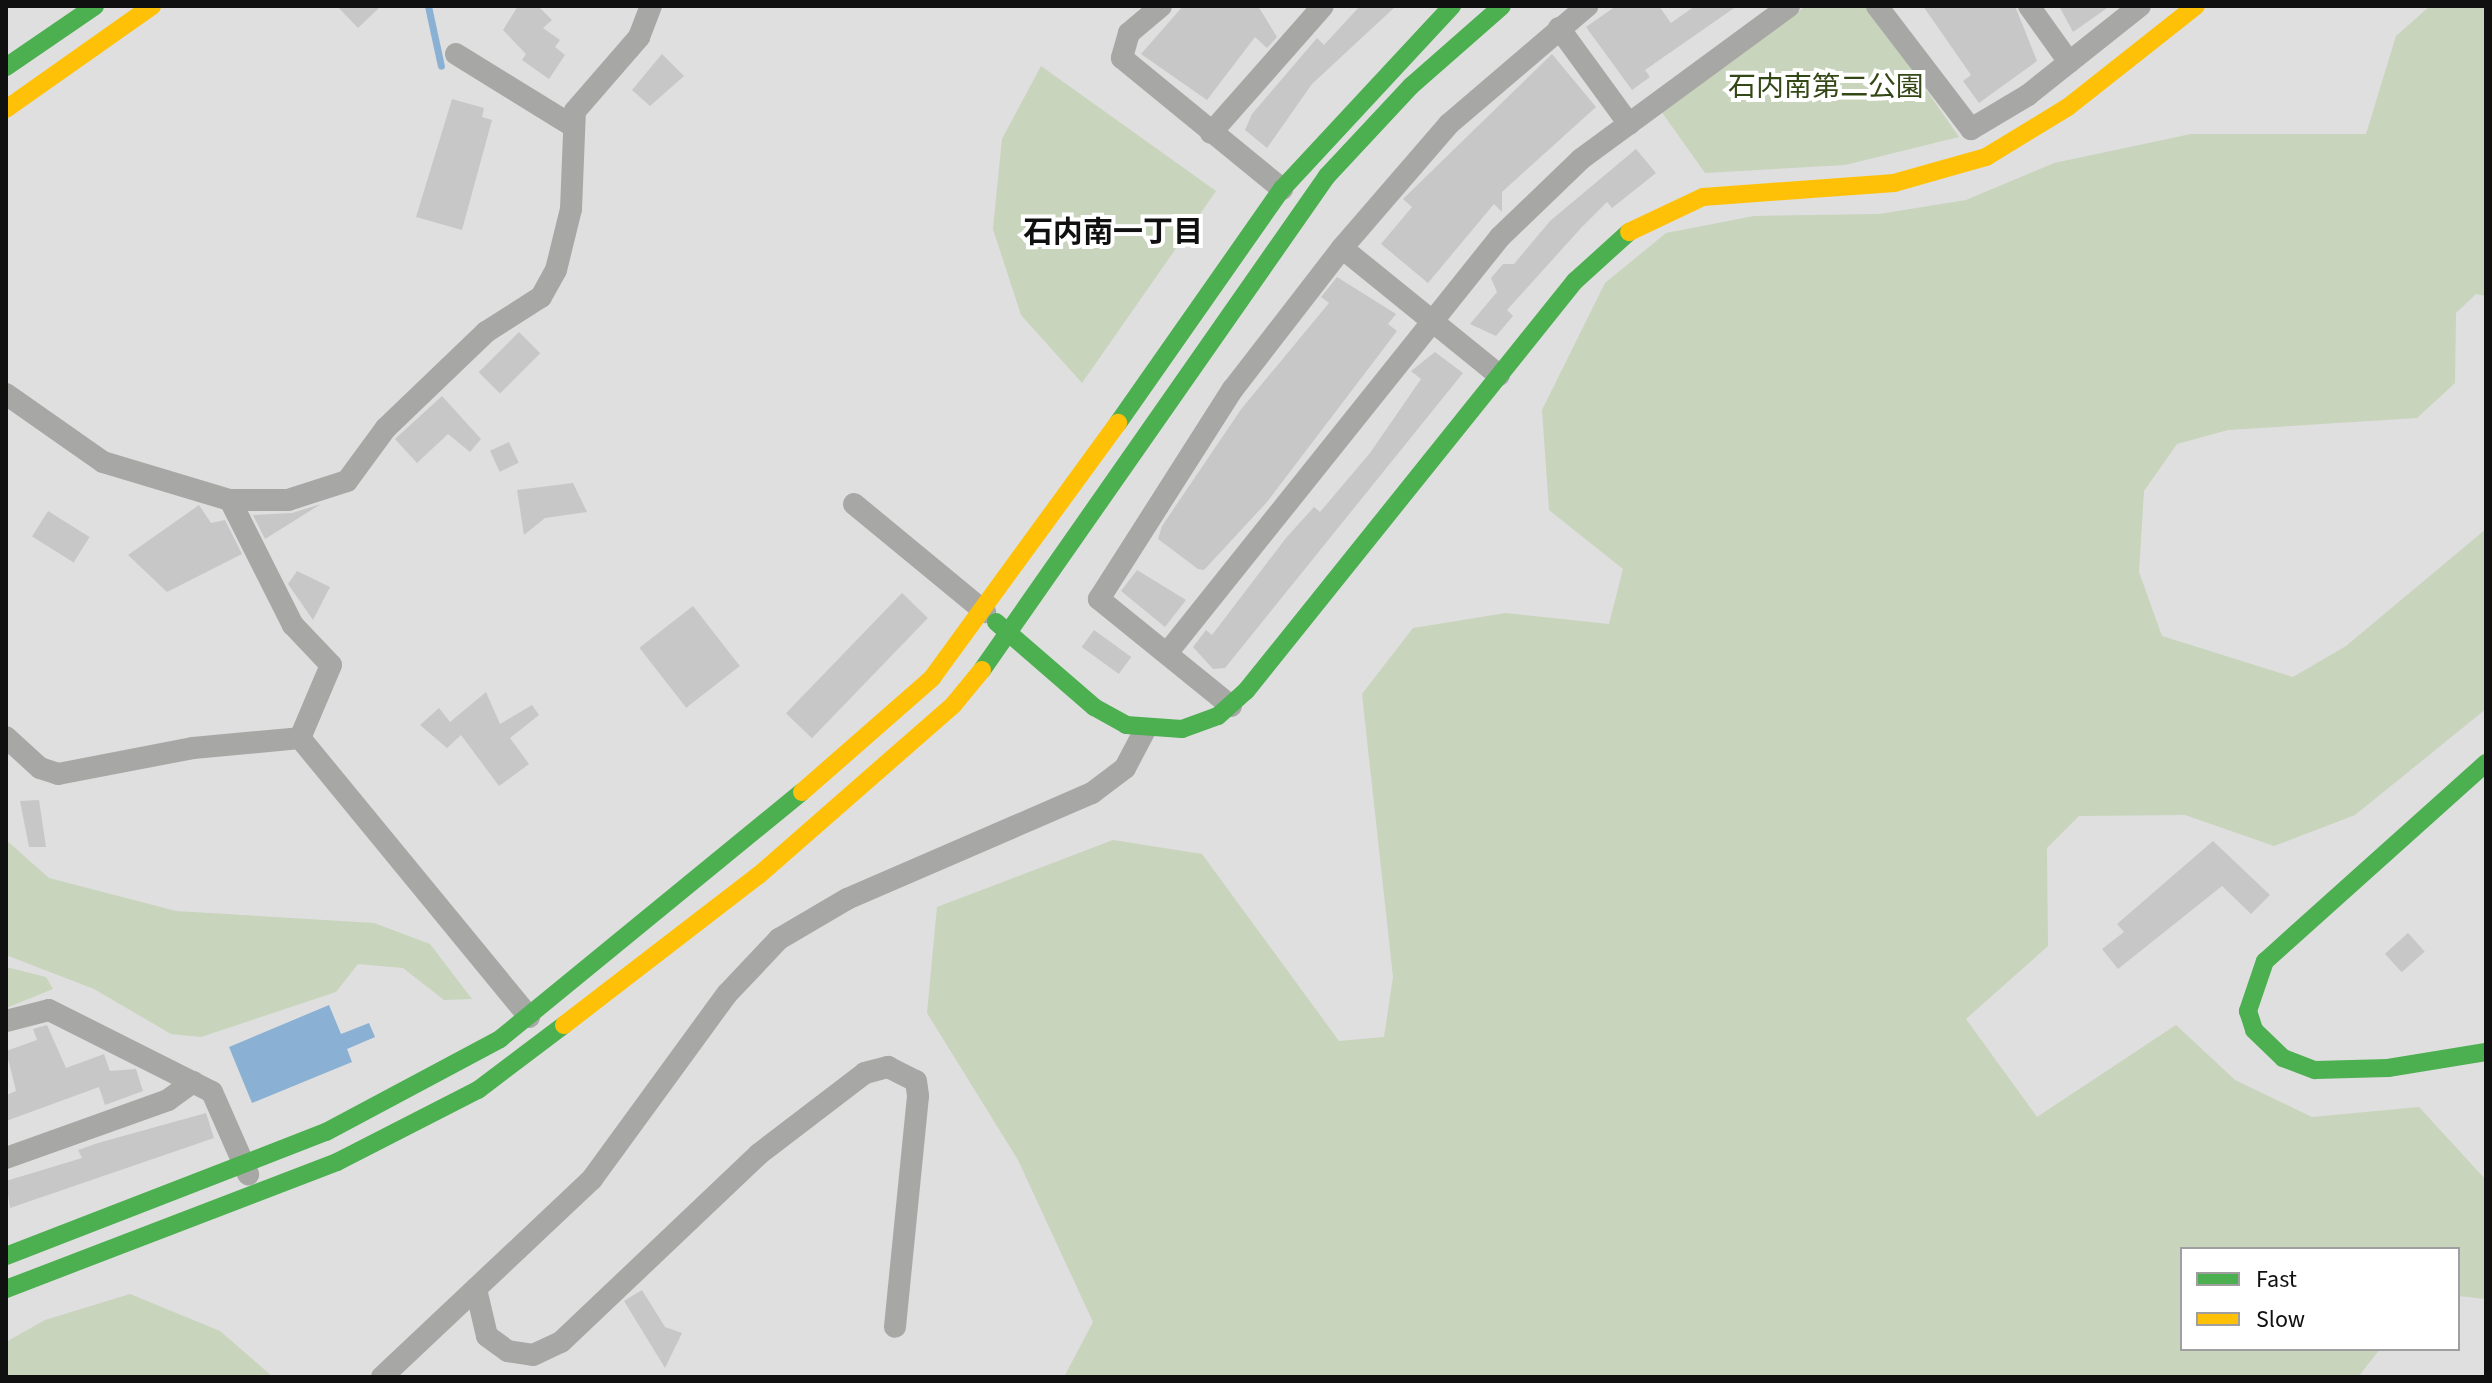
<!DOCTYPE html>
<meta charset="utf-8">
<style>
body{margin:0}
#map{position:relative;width:2492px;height:1383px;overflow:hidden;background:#dfdfdf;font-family:"Source Sans 3","Noto Sans JP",sans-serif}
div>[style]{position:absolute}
.green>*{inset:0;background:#c8d4bb}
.water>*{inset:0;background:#8ab0d4}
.stream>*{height:7px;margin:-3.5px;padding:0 3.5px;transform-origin:3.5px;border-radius:3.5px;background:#8ab0d4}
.building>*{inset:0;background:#c7c7c7;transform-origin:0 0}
.street>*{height:22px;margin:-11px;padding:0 11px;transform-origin:11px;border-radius:11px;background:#a7a7a6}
.fast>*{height:18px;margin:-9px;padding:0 9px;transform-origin:9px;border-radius:9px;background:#4caf50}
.slow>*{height:18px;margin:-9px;padding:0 9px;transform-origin:9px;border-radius:9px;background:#ffc107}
span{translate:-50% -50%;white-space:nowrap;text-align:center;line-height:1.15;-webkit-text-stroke:8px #fff;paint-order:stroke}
.park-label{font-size:28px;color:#344716}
.neighbourhood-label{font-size:30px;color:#101011;font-weight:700}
.frame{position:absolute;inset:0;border:8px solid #101011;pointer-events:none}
.legend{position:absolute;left:2180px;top:1247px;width:280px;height:104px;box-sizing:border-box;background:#fff;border:2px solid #9f9fa0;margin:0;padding:10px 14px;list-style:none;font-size:24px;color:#101011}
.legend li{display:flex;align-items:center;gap:16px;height:40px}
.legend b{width:40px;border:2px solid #9f9fa0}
</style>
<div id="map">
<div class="green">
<div style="clip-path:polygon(1806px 6px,1868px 6px,1959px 137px,1845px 165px,1705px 173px,1661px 111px)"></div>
<div style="clip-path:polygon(2430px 6px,2486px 6px,2486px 296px,2476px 294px,2456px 313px,2455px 383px,2417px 418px,2228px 430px,2177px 444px,2144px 491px,2139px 572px,2162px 636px,2293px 677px,2346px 646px,2486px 529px,2486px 709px,2355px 815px,2274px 846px,2185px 815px,2079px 816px,2047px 848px,2048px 946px,1966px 1019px,2037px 1117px,2176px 1025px,2235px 1080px,2312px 1117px,2419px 1107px,2486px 1180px,2486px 1299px,2458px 1296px,2458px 1249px,2182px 1249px,2182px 1349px,2380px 1349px,2358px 1377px,1064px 1377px,1093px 1322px,1018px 1160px,927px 1013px,937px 907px,1113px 840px,1202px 854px,1339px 1041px,1384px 1037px,1393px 977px,1362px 694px,1413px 628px,1506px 613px,1609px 624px,1623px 569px,1549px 510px,1542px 410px,1605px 283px,1666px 233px,1754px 216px,1879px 214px,1966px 200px,2054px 163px,2191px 134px,2366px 134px,2396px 36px)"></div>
<div style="clip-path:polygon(1041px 66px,1216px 191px,1082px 383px,1021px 315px,993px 229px,1002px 139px)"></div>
<div style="clip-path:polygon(6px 840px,49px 878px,176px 911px,374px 923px,430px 944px,472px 999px,444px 1000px,403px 968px,358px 964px,336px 992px,201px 1037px,171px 1034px,94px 989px,6px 955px)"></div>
<div style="clip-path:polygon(6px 967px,46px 977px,53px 989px,6px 1008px)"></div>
<div style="clip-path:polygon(130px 1294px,220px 1331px,273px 1377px,6px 1377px,6px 1342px,45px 1320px)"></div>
</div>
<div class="water">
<div style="clip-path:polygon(329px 1005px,341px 1034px,369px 1023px,375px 1037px,347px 1049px,352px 1062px,252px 1103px,229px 1047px)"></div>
</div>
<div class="stream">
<div style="left:428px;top:6px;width:61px;rotate:77.8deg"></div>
</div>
<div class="building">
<div style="clip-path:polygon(337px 6px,381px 6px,358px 28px)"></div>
<div style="clip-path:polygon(518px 6px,538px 6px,552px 20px,543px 28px,560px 40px,555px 47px,565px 55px,549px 79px,522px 60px,526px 54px,503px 30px)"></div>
<div style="clip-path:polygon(1183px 6px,1258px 6px,1277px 37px,1267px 48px,1255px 37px,1207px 100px,1141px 54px)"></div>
<div style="clip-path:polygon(1360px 6px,1396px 6px,1312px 84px,1267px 148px,1245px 130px,1252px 114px,1317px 38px,1324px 45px)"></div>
<div style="clip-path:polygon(1616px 6px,1659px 6px,1671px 23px,1695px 6px,1737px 6px,1645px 70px,1650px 77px,1632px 90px,1586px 27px)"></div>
<div style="clip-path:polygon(1923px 6px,2015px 6px,2037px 61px,1979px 103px,1963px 81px,1971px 75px)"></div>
<div style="clip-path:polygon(2059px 6px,2110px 6px,2073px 32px)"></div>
<div style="clip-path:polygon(662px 54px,684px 76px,650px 106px,632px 90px)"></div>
<div style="clip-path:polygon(1552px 54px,1596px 107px,1502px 192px,1502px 212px,1494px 204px,1428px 283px,1381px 244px,1412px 207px,1403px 199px)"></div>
<div style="clip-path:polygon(452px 99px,484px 108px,482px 117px,492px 120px,462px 230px,416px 217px)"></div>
<div style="clip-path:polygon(1636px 149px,1656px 173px,1612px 208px,1607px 202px,1581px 228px,1507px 310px,1513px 316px,1496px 336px,1470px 324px,1497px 292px,1491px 278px,1503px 264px,1514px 264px,1550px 221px)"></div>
<div style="clip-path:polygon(1337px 277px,1396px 314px,1388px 324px,1397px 331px,1267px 502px,1204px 570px,1198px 569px,1158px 539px,1162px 526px,1242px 408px,1329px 303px,1321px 297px)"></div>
<div style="left:519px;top:332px;width:30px;height:57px;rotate:45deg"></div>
<div style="clip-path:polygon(1435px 352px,1463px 373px,1225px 668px,1213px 669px,1193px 647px,1206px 630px,1212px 635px,1286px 538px,1314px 507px,1320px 512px,1370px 453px,1421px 379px,1411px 371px)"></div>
<div style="clip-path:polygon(442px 396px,481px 439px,470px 452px,448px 434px,417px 463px,395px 439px)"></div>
<div style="left:509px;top:442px;width:23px;height:21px;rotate:65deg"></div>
<div style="clip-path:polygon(573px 483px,587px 512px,545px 518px,524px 535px,517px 490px)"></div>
<div style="clip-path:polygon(321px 504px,265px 539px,253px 515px,292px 513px)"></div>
<div style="clip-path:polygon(199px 505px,211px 523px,225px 520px,242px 554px,167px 592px,128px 555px)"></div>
<div style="left:48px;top:511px;width:49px;height:30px;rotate:32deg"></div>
<div style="clip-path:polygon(1137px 570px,1186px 600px,1165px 627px,1121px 591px)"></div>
<div style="clip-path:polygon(297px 571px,330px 587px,313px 620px,288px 584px)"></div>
<div style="left:902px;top:593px;width:36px;height:167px;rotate:44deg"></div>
<div style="left:693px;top:606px;width:76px;height:68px;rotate:52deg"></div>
<div style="left:1094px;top:630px;width:46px;height:21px;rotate:36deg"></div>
<div style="clip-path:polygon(486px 692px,500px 724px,532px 705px,539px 715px,510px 738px,529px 764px,499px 786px,461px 735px,447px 748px,420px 725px,439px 708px,450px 722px)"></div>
<div style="clip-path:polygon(39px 800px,46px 847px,29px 847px,20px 801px)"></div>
<div style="clip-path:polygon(2213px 841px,2270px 895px,2251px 914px,2222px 886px,2118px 969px,2102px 949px,2124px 932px,2117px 924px)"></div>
<div style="left:2408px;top:933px;width:25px;height:31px;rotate:48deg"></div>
<div style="clip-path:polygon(47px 1025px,66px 1068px,104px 1054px,110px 1071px,136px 1069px,143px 1091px,105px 1105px,99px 1087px,6px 1121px,6px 1095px,16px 1091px,6px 1051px,37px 1040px,33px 1029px)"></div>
<div style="clip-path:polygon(206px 1113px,214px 1138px,10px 1208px,6px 1181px,82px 1158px,78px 1150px,98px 1143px)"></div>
<div style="clip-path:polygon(642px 1290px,665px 1327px,682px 1333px,665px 1368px,624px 1301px)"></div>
</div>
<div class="street">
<div style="left:1161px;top:6px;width:42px;rotate:139.8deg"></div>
<div style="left:1129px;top:33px;width:26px;rotate:106deg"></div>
<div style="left:1122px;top:58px;width:207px;rotate:39.3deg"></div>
<div style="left:1877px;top:6px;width:155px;rotate:52.6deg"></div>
<div style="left:1971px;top:129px;width:66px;rotate:-30.8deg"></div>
<div style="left:2028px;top:95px;width:143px;rotate:-38.5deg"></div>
<div style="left:2029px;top:6px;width:69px;rotate:54.5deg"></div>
<div style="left:1559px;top:28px;width:119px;rotate:53.9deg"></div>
<div style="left:456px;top:54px;width:135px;rotate:31.7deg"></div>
<div style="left:1211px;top:133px;width:169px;rotate:-48.6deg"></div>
<div style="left:1342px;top:248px;width:202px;rotate:39deg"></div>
<div style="left:6px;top:394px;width:118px;rotate:35deg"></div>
<div style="left:103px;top:462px;width:133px;rotate:16.7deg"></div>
<div style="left:230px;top:500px;width:140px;rotate:63.3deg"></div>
<div style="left:293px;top:625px;width:55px;rotate:46.5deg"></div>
<div style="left:331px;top:665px;width:79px;rotate:113deg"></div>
<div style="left:300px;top:738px;width:361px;rotate:50.6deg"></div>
<div style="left:230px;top:500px;width:58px"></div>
<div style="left:288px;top:500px;width:62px;rotate:-17.9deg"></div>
<div style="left:347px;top:481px;width:66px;rotate:-53.7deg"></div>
<div style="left:386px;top:428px;width:139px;rotate:-43.8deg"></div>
<div style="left:486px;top:332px;width:65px;rotate:-32.5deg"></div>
<div style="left:541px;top:297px;width:31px;rotate:-61deg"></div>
<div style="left:556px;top:270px;width:63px;rotate:-76.2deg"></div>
<div style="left:571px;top:209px;width:98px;rotate:-87.7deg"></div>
<div style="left:575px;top:111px;width:98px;rotate:-49.1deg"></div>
<div style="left:639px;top:37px;width:33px;rotate:-69deg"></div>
<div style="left:854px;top:504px;width:170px;rotate:39.5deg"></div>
<div style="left:1168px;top:652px;width:531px;rotate:-51.34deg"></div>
<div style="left:1500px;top:237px;width:112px;rotate:-43.9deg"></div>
<div style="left:1581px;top:159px;width:258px;rotate:-36.3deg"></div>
<div style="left:1231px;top:706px;width:170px;rotate:-141deg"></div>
<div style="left:1099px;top:599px;width:249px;rotate:-57.5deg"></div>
<div style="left:1233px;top:389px;width:178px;rotate:-52.3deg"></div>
<div style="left:1342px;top:248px;width:164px;rotate:-49.2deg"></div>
<div style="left:1449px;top:124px;width:182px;rotate:-40.5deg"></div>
<div style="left:6px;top:737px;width:46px;rotate:42.4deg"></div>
<div style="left:40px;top:768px;width:19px;rotate:18deg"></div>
<div style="left:58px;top:774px;width:137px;rotate:-10.9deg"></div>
<div style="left:193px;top:748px;width:107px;rotate:-5.3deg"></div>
<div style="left:6px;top:1021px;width:44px;rotate:-14.3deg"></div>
<div style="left:49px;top:1010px;width:182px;rotate:26.7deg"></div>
<div style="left:212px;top:1092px;width:90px;rotate:66.3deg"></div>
<div style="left:6px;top:1158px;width:172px;rotate:-19.7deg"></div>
<div style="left:168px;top:1100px;width:31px;rotate:-36deg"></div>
<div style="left:476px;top:1289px;width:48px;rotate:76.8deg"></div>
<div style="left:487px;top:1336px;width:26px;rotate:36deg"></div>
<div style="left:508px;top:1351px;width:25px;rotate:9deg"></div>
<div style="left:533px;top:1355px;width:31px;rotate:-25deg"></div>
<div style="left:561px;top:1342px;width:273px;rotate:-43.5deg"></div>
<div style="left:759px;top:1154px;width:133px;rotate:-37.4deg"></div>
<div style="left:865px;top:1073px;width:24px;rotate:-15deg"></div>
<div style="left:888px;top:1067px;width:31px;rotate:27deg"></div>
<div style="left:916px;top:1081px;width:15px;rotate:82deg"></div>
<div style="left:918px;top:1096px;width:232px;rotate:95.7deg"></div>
<div style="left:382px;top:1377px;width:289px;rotate:-43.3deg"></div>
<div style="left:592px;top:1179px;width:229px;rotate:-53.9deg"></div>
<div style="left:727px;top:994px;width:76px;rotate:-46.6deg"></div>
<div style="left:779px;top:939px;width:79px;rotate:-30.5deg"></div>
<div style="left:847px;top:899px;width:267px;rotate:-23.4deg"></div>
<div style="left:1092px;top:793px;width:41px;rotate:-37.1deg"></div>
<div style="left:1125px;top:768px;width:43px;rotate:-62.2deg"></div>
</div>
<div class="fast">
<div style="left:6px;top:67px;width:108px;rotate:-34.4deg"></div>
<div style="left:1118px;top:423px;width:286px;rotate:-55deg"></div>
<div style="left:1282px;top:189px;width:250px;rotate:-47.1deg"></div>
<div style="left:996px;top:622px;width:130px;rotate:40.9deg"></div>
<div style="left:1094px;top:707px;width:37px;rotate:29deg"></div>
<div style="left:1126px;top:725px;width:56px;rotate:4.1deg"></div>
<div style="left:1182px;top:729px;width:38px;rotate:-20deg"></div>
<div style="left:1218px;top:716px;width:38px;rotate:-42deg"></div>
<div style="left:1246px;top:691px;width:526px;rotate:-51.26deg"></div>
<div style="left:1575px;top:281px;width:73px;rotate:-42.2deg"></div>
<div style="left:982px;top:670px;width:603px;rotate:-55.07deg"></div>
<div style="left:1327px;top:176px;width:123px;rotate:-47deg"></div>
<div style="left:1411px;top:86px;width:121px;rotate:-41.3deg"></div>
<div style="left:2486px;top:763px;width:297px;rotate:138.1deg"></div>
<div style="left:2265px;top:961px;width:53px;rotate:108.8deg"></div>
<div style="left:2248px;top:1011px;width:20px;rotate:72deg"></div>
<div style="left:2254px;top:1030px;width:40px;rotate:44deg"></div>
<div style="left:2283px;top:1058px;width:34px;rotate:21deg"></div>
<div style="left:2315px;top:1070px;width:73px;rotate:-1.6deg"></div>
<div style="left:2388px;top:1068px;width:99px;rotate:-9.3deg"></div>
<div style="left:6px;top:1256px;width:343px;rotate:-21.2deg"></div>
<div style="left:326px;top:1132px;width:197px;rotate:-28.1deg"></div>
<div style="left:500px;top:1039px;width:390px;rotate:-39.3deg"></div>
<div style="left:6px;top:1289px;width:355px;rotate:-21deg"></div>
<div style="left:337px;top:1162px;width:158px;rotate:-27.1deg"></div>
<div style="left:478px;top:1090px;width:108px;rotate:-37.1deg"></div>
</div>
<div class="slow">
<div style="left:6px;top:109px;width:179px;rotate:-35.2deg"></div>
<div style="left:1629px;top:232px;width:82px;rotate:-25.3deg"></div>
<div style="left:1703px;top:197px;width:192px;rotate:-4.2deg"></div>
<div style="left:1894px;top:183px;width:96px;rotate:-15.8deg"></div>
<div style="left:1986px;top:157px;width:96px;rotate:-31.4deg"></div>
<div style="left:2068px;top:107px;width:163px;rotate:-38.3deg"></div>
<div style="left:802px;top:792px;width:173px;rotate:-41.2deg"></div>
<div style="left:932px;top:678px;width:316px;rotate:-53.9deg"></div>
<div style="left:564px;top:1025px;width:246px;rotate:-37.6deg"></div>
<div style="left:759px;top:875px;width:259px;rotate:-41.2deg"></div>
<div style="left:954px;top:704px;width:44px;rotate:-50.5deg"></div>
</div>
<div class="park-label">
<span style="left:1826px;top:87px">石内南第二公園</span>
</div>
<div class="neighbourhood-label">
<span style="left:1113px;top:233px">石内南一丁目</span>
</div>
<div class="frame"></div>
<ul class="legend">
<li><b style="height:10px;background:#4caf50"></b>Fast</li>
<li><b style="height:10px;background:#ffc107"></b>Slow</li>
</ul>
</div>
